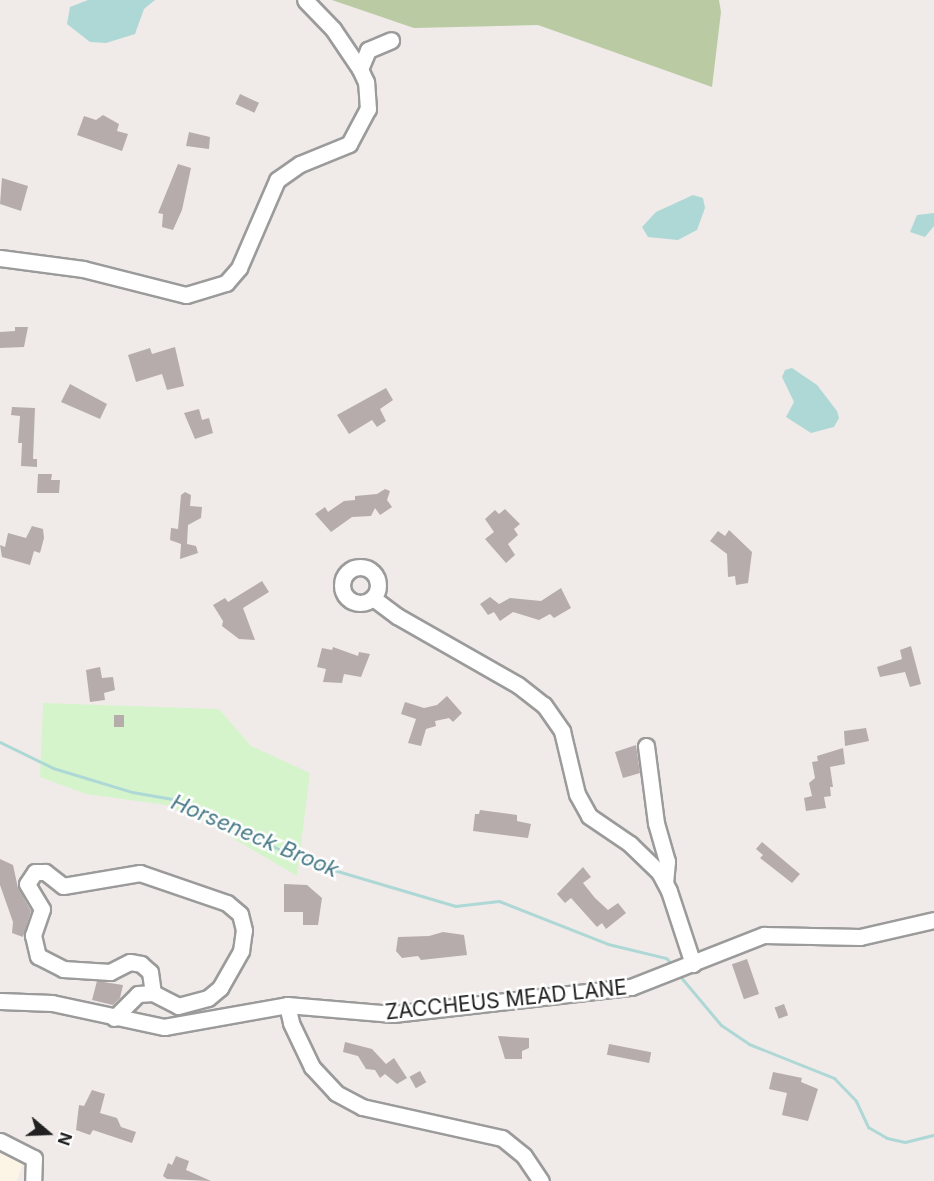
<!DOCTYPE html>
<style>
body{margin:0}
#map{position:relative;width:934px;height:1181px;overflow:hidden;background:#f0ebe9;font-family:Inter,sans-serif}
div>[style]{position:absolute}
.education>*{inset:0;background:#fcf5e6}
.forest>*{inset:0;background:#bacaa2}
.park>*{inset:0;background:#d5f4cc}
.water>*{inset:0;background:#aed8d5}
.stream>*{height:3px;margin:-1.5px;padding:0 1.5px;transform-origin:1.5px;border-radius:1.5px;background:#aed8d5}
.building>*{inset:0;background:#b5acab;transform-origin:0 0}
.roads{filter:drop-shadow(2px 0 #9b9b9b) drop-shadow(-2px 0 #9b9b9b) drop-shadow(0 2px #9b9b9b) drop-shadow(0 -2px #9b9b9b)}
.minor>*{height:15px;margin:-7.5px;padding:0 7.5px;transform-origin:7.5px;border-radius:7.5px;background:#fff}
.minor>.ring{margin:-7.5px;padding:0;box-sizing:content-box;background:none;border:15px solid #fff;border-radius:50%}
span{translate:-50% -50%;white-space:nowrap;text-align:center;line-height:1.15;-webkit-text-stroke:5px #fff;paint-order:stroke}
.street-label{font-size:21px;color:#212121}
.water-label{font-size:22px;color:#4a7b88;font-style:italic}
.north{position:absolute;left:18px;top:1103px;width:60px;height:60px;-webkit-text-stroke:4px #fff;paint-order:stroke;rotate:109deg;font-size:16px;font-weight:700;line-height:24px;text-align:center;color:#212121}
.north::after{content:'';display:block;margin:auto;width:21px;height:27px;background:#212121;clip-path:polygon(50% 0,100% 100%,50% 72%,0 100%)}
</style>
<div id="map">
<div class="education">
<div style="clip-path:polygon(0 1148px,24px 1160px,17px 1181px,0 1181px)"></div>
</div>
<div class="forest">
<div style="clip-path:polygon(332px 0,719px 0,721px 12px,712px 87px,538px 25px,414px 28px)"></div>
</div>
<div class="park">
<div style="clip-path:polygon(43px 703px,219px 709px,251px 746px,310px 773px,297px 876px,205px 822px,166px 805px,86px 794px,40px 777px)"></div>
</div>
<div class="water">
<div style="clip-path:polygon(88px 0,155px 0,144px 9px,135px 34px,106px 43px,90px 42px,67px 24px,70px 7px)"></div>
<div style="clip-path:polygon(693px 195px,703px 198px,705px 208px,697px 230px,678px 240px,648px 237px,642px 227px,656px 212px)"></div>
<div style="clip-path:polygon(934px 213px,934px 226px,925px 237px,910px 232px,917px 215px)"></div>
<div style="clip-path:polygon(792px 368px,817px 385px,837px 411px,839px 418px,834px 427px,811px 433px,786px 417px,794px 402px,782px 377px,785px 370px)"></div>
</div>
<div class="stream">
<div style="left:0;top:742px;width:59px;rotate:26.1deg"></div>
<div style="left:53px;top:768px;width:83px;rotate:16.9deg"></div>
<div style="left:132px;top:792px;width:41px;rotate:9.9deg"></div>
<div style="left:172px;top:799px;width:47px;rotate:21.1deg"></div>
<div style="left:216px;top:816px;width:77px;rotate:27.9deg"></div>
<div style="left:284px;top:852px;width:46px;rotate:20.4deg"></div>
<div style="left:327px;top:868px;width:134px;rotate:16.5deg"></div>
<div style="left:455px;top:906px;width:44px;rotate:-6.5deg"></div>
<div style="left:499px;top:901px;width:117px;rotate:21.5deg"></div>
<div style="left:608px;top:944px;width:60px;rotate:13.6deg"></div>
<div style="left:666px;top:958px;width:8px;rotate:45deg"></div>
<div style="left:679px;top:975px;width:65px;rotate:50deg"></div>
<div style="left:721px;top:1025px;width:34px;rotate:34deg"></div>
<div style="left:749px;top:1044px;width:92px;rotate:21.8deg"></div>
<div style="left:834px;top:1078px;width:32px;rotate:46deg"></div>
<div style="left:856px;top:1101px;width:29px;rotate:65deg"></div>
<div style="left:868px;top:1127px;width:22px;rotate:30deg"></div>
<div style="left:887px;top:1138px;width:18px;rotate:13deg"></div>
<div style="left:905px;top:1142px;width:30px;rotate:-14deg"></div>
</div>
<div class="building">
<div style="left:240px;top:94px;width:21px;height:11px;rotate:25deg"></div>
<div style="clip-path:polygon(103px 115px,119px 124px,117px 131px,128px 134px,122px 151px,77px 135px,84px 116px,96px 120px)"></div>
<div style="clip-path:polygon(189px 132px,210px 137px,209px 149px,186px 146px)"></div>
<div style="clip-path:polygon(178px 164px,191px 168px,182px 210px,173px 230px,162px 227px,163px 214px,158px 213px)"></div>
<div style="clip-path:polygon(2px 178px,28px 186px,21px 211px,0 204px)"></div>
<div style="clip-path:polygon(15px 327px,28px 327px,24px 347px,0 348px,0 332px,15px 331px)"></div>
<div style="clip-path:polygon(175px 347px,184px 386px,167px 390px,162px 374px,136px 382px,128px 355px,150px 348px,152px 354px)"></div>
<div style="clip-path:polygon(70px 384px,107px 404px,100px 419px,61px 402px)"></div>
<div style="clip-path:polygon(386px 388px,393px 400px,380px 409px,386px 421px,377px 427px,372px 420px,349px 434px,337px 415px)"></div>
<div style="clip-path:polygon(12px 407px,35px 408px,33px 459px,37px 459px,37px 467px,21px 466px,22px 443px,18px 443px,20px 416px,11px 415px)"></div>
<div style="clip-path:polygon(199px 409px,202px 420px,209px 418px,213px 433px,195px 439px,184px 413px)"></div>
<div style="clip-path:polygon(38px 474px,52px 474px,51px 480px,60px 480px,59px 493px,37px 493px)"></div>
<div style="clip-path:polygon(385px 489px,390px 491px,387px 500px,392px 507px,380px 515px,375px 508px,371px 516px,352px 517px,331px 532px,315px 514px,325px 507px,328px 512px,344px 501px,355px 500px,355px 496px,377px 494px)"></div>
<div style="clip-path:polygon(185px 492px,191px 495px,190px 506px,202px 507px,201px 518px,188px 525px,187px 544px,196px 546px,198px 553px,180px 559px,181px 544px,170px 540px,171px 528px,178px 529px,181px 495px)"></div>
<div style="clip-path:polygon(505px 509px,520px 524px,514px 529px,518px 535px,508px 544px,515px 555px,506px 563px,485px 539px,494px 532px,485px 519px,495px 510px,499px 514px)"></div>
<div style="clip-path:polygon(32px 526px,43px 529px,44px 538px,40px 553px,34px 551px,30px 565px,2px 557px,0 545px,5px 547px,8px 533px,26px 538px)"></div>
<div style="clip-path:polygon(729px 530px,752px 552px,748px 583px,736px 585px,735px 576px,728px 577px,727px 554px,710px 541px,718px 531px,725px 536px)"></div>
<div style="clip-path:polygon(262px 581px,269px 592px,243px 608px,255px 640px,239px 639px,222px 626px,223px 621px,213px 605px,225px 598px,228px 602px)"></div>
<div style="clip-path:polygon(561px 588px,571px 608px,554px 618px,550px 614px,539px 620px,513px 612px,500px 621px,494px 612px,488px 615px,480px 604px,490px 597px,499px 604px,510px 598px,541px 601px)"></div>
<div style="clip-path:polygon(911px 646px,921px 684px,910px 687px,905px 672px,880px 677px,877px 667px,902px 659px,900px 650px)"></div>
<div style="clip-path:polygon(333px 647px,358px 656px,359px 652px,370px 654px,361px 677px,344px 674px,342px 683px,323px 682px,326px 669px,317px 667px,322px 648px,332px 650px)"></div>
<div style="clip-path:polygon(100px 667px,102px 678px,113px 677px,115px 690px,104px 693px,105px 700px,90px 702px,86px 670px)"></div>
<div style="clip-path:polygon(447px 696px,462px 713px,453px 722px,449px 718px,435px 721px,436px 726px,426px 729px,421px 746px,408px 743px,416px 719px,401px 714px,405px 702px,424px 708px,437px 705px)"></div>
<div style="left:114px;top:715px;width:10px;height:12px"></div>
<div style="clip-path:polygon(866px 728px,869px 741px,845px 746px,844px 731px)"></div>
<div style="clip-path:polygon(636px 745px,640px 773px,623px 778px,615px 752px)"></div>
<div style="clip-path:polygon(843px 748px,845px 764px,830px 767px,833px 787px,830px 787px,831px 796px,824px 797px,826px 808px,806px 811px,804px 798px,812px 796px,809px 783px,815px 778px,812px 762px,818px 761px,817px 756px)"></div>
<div style="clip-path:polygon(480px 810px,517px 815px,517px 821px,531px 824px,528px 838px,473px 831px,475px 814px,479px 814px)"></div>
<div style="clip-path:polygon(762px 842px,800px 874px,792px 883px,760px 858px,763px 855px,756px 849px)"></div>
<div style="clip-path:polygon(0 859px,13px 865px,18px 888px,31px 911px,23px 937px,12px 933px,13px 922px,0 885px)"></div>
<div style="clip-path:polygon(583px 867px,591px 877px,583px 883px,595px 898px,608px 910px,618px 903px,626px 913px,606px 929px,602px 923px,597px 927px,571px 898px,565px 903px,557px 894px)"></div>
<div style="clip-path:polygon(284px 884px,307px 885px,322px 898px,318px 925px,303px 925px,303px 912px,284px 912px)"></div>
<div style="clip-path:polygon(443px 932px,464px 935px,467px 955px,421px 960px,418px 956px,402px 958px,396px 951px,398px 937px,429px 936px)"></div>
<div style="left:747px;top:959px;width:37px;height:16px;rotate:71deg"></div>
<div style="clip-path:polygon(97px 981px,123px 985px,120px 998px,113px 1005px,92px 1000px)"></div>
<div style="left:784px;top:1004px;width:12px;height:10px;rotate:70deg"></div>
<div style="clip-path:polygon(498px 1036px,529px 1038px,529px 1048px,522px 1051px,522px 1059px,505px 1059px)"></div>
<div style="clip-path:polygon(345px 1042px,372px 1049px,386px 1064px,394px 1058px,407px 1078px,397px 1084px,385px 1074px,380px 1078px,375px 1070px,366px 1069px,358px 1056px,343px 1052px)"></div>
<div style="left:609px;top:1044px;width:43px;height:11px;rotate:11deg"></div>
<div style="left:420px;top:1071px;width:13px;height:12px;rotate:61deg"></div>
<div style="clip-path:polygon(773px 1072px,802px 1078px,801px 1082px,818px 1089px,808px 1121px,782px 1115px,787px 1093px,769px 1089px)"></div>
<div style="clip-path:polygon(92px 1090px,105px 1094px,100px 1113px,117px 1118px,121px 1127px,136px 1132px,132px 1143px,93px 1130px,90px 1135px,76px 1130px,79px 1105px,84px 1106px)"></div>
<div style="clip-path:polygon(176px 1156px,189px 1161px,186px 1170px,211px 1181px,167px 1179px,163px 1176px,168px 1163px,172px 1165px)"></div>
</div>
<div class="roads">
<div class="minor">
<div style="left:360px;top:69px;width:21px;rotate:-67deg"></div>
<div style="left:368px;top:50px;width:25px;rotate:-23deg"></div>
<div style="left:0;top:258px;width:84px;rotate:7.5deg"></div>
<div style="left:83px;top:269px;width:106px;rotate:14.2deg"></div>
<div style="left:186px;top:295px;width:42px;rotate:-16.7deg"></div>
<div style="left:226px;top:283px;width:20px;rotate:-49deg"></div>
<div style="left:239px;top:268px;width:96px;rotate:-66.6deg"></div>
<div style="left:277px;top:180px;width:28px;rotate:-35deg"></div>
<div style="left:300px;top:164px;width:53px;rotate:-22.2deg"></div>
<div style="left:349px;top:144px;width:40px;rotate:-62deg"></div>
<div style="left:368px;top:109px;width:27px;rotate:-94deg"></div>
<div style="left:366px;top:82px;width:14px;rotate:-115deg"></div>
<div style="left:360px;top:69px;width:48px;rotate:-124deg"></div>
<div style="left:333px;top:29px;width:40px;rotate:-134deg"></div>
<div class="ring" style="left:342px;top:567px;width:21px;height:21px"></div>
<div style="left:373px;top:598px;width:30px;rotate:37deg"></div>
<div style="left:397px;top:616px;width:139px;rotate:29.7deg"></div>
<div style="left:518px;top:685px;width:33px;rotate:38deg"></div>
<div style="left:544px;top:705px;width:32px;rotate:55deg"></div>
<div style="left:562px;top:731px;width:65px;rotate:76.6deg"></div>
<div style="left:577px;top:794px;width:25px;rotate:61deg"></div>
<div style="left:589px;top:816px;width:50px;rotate:34.3deg"></div>
<div style="left:630px;top:844px;width:40px;rotate:44deg"></div>
<div style="left:659px;top:872px;width:21px;rotate:62deg"></div>
<div style="left:669px;top:891px;width:77px;rotate:71.8deg"></div>
<div style="left:646px;top:746px;width:78px;rotate:82.6deg"></div>
<div style="left:656px;top:823px;width:40px;rotate:74deg"></div>
<div style="left:667px;top:861px;width:21px;rotate:95deg"></div>
<div style="left:0;top:1001px;width:52px;rotate:2.2deg"></div>
<div style="left:52px;top:1003px;width:115px;rotate:12.1deg"></div>
<div style="left:164px;top:1027px;width:125px;rotate:-10.1deg"></div>
<div style="left:287px;top:1005px;width:106px;rotate:4.9deg"></div>
<div style="left:393px;top:1014px;width:240px;rotate:-6.5deg"></div>
<div style="left:631px;top:987px;width:143px;rotate:-21.4deg"></div>
<div style="left:764px;top:935px;width:96px;rotate:1.2deg"></div>
<div style="left:860px;top:937px;width:76px;rotate:-12.9deg"></div>
<div style="left:287px;top:1005px;width:18px;rotate:77deg"></div>
<div style="left:291px;top:1023px;width:49px;rotate:64.5deg"></div>
<div style="left:312px;top:1067px;width:35px;rotate:47deg"></div>
<div style="left:336px;top:1093px;width:30px;rotate:28deg"></div>
<div style="left:362px;top:1107px;width:143px;rotate:12.5deg"></div>
<div style="left:502px;top:1138px;width:28px;rotate:39deg"></div>
<div style="left:524px;top:1156px;width:30px;rotate:56deg"></div>
<div style="left:114px;top:1018px;width:34px;rotate:-45deg"></div>
<div style="left:138px;top:994px;width:15px;rotate:-4deg"></div>
<div style="left:153px;top:993px;width:28px;rotate:27deg"></div>
<div style="left:178px;top:1006px;width:31px;rotate:-15deg"></div>
<div style="left:208px;top:998px;width:16px;rotate:-40deg"></div>
<div style="left:220px;top:988px;width:43px;rotate:-60.4deg"></div>
<div style="left:241px;top:951px;width:21px;rotate:-82deg"></div>
<div style="left:244px;top:930px;width:16px;rotate:-104deg"></div>
<div style="left:240px;top:914px;width:17px;rotate:-140deg"></div>
<div style="left:227px;top:903px;width:92px;rotate:-161deg"></div>
<div style="left:140px;top:873px;width:78px;rotate:170.4deg"></div>
<div style="left:63px;top:886px;width:23px;rotate:-142deg"></div>
<div style="left:45px;top:872px;width:10px;rotate:180deg"></div>
<div style="left:35px;top:872px;width:14px;rotate:124deg"></div>
<div style="left:27px;top:884px;width:29px;rotate:59deg"></div>
<div style="left:42px;top:909px;width:28px;rotate:109deg"></div>
<div style="left:33px;top:935px;width:22px;rotate:77deg"></div>
<div style="left:38px;top:956px;width:28px;rotate:27deg"></div>
<div style="left:63px;top:969px;width:47px;rotate:3.7deg"></div>
<div style="left:110px;top:972px;width:22px;rotate:-27deg"></div>
<div style="left:130px;top:962px;width:11px;rotate:10deg"></div>
<div style="left:141px;top:964px;width:12px;rotate:42deg"></div>
<div style="left:150px;top:972px;width:21px;rotate:82deg"></div>
<div style="left:0;top:1141px;width:38px;rotate:27deg"></div>
<div style="left:34px;top:1158px;width:23px;rotate:92deg"></div>
</div>
</div>
<div class="street-label">
<span style="left:506px;top:1000px;rotate:-6deg">ZACCHEUS MEAD LANE</span>
</div>
<div class="water-label">
<span style="left:255px;top:836px;rotate:23deg">Horseneck Brook</span>
</div>
<div class="north">N</div>
</div>
